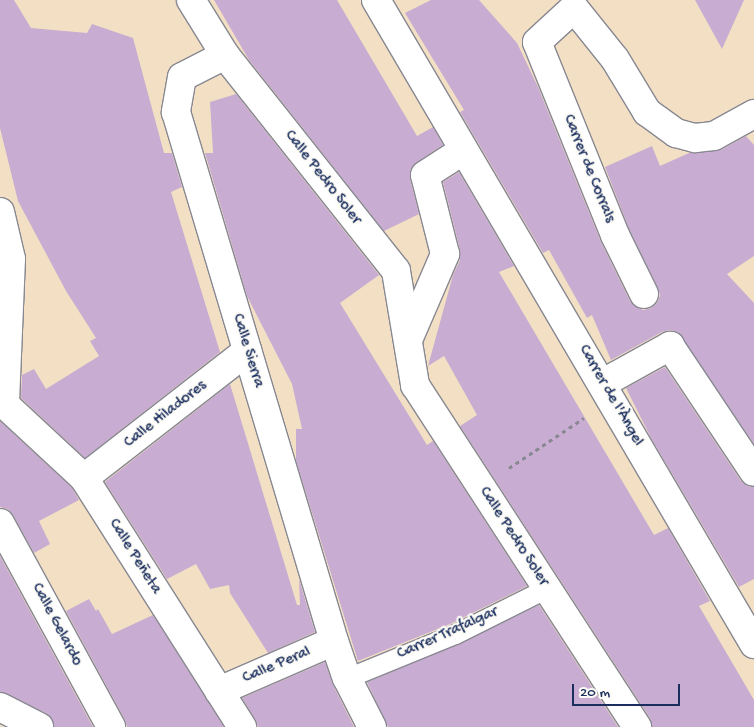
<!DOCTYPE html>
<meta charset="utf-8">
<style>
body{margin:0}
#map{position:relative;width:754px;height:727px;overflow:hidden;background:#f3e0c4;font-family:"Gochi Hand",sans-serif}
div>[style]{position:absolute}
.building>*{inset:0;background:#c9acd1}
.path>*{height:3px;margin-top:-1.5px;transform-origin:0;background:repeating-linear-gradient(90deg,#878891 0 4px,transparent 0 8px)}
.roads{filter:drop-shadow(1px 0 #878891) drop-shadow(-1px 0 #878891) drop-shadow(0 1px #878891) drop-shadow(0 -1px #878891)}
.service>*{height:19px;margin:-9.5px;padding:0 9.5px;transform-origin:9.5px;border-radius:9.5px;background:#fff}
.minor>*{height:28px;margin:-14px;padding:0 14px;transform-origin:14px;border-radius:14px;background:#fff}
span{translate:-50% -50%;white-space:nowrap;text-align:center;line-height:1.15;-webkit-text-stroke:4.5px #fdfcf7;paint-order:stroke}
.street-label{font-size:16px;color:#1b2f5e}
.scale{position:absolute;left:572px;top:684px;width:108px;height:22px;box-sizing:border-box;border:2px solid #1b2f5e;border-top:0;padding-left:6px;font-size:15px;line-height:18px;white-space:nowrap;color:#1b2f5e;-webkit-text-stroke:4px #fdfcf7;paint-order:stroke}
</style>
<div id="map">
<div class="building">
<div style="clip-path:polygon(0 0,14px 0,31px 28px,87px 33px,92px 24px,133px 38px,164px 153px,172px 153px,182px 187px,171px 192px,220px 352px,85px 458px,21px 398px,22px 375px,34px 369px,46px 389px,99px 356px,90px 341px,96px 338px,66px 291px,18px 201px,0 128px)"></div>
<div style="clip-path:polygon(214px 0,337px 0,417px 136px,433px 127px,443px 145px,417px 162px,410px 170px,410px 179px,419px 214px,384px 231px,249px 60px)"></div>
<div style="clip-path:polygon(431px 0,479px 0,517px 43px,538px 87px,601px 242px,630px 301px,636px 307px,643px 310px,651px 308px,657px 303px,660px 296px,658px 288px,629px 229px,605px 167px,652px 146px,660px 166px,689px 153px,721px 150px,746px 136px,754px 145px,754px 256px,727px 274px,754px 303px,754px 444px,678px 332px,670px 330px,662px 332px,611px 360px,592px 315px,587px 318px,549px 250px,543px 253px,460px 112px,464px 110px,405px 13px)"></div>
<div style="clip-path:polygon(695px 0,744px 0,722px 49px)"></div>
<div style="clip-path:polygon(236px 94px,379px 275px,340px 303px,427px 445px,433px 441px,527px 586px,450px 624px,358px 661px,296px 461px,296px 429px,302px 429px,292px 384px,247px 296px,205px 153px,213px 153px,210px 102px)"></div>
<div style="clip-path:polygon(459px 172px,514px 266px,499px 272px,654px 535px,668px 528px,710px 601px,699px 606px,754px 700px,754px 727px,652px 727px,650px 718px,460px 426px,477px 415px,444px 356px,428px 366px,453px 275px,460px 260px,460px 250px,443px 182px)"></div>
<div style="clip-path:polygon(665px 367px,741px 481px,747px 486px,754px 487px,754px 579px,739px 587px,651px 438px,626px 388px)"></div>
<div style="clip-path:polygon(230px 384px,297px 605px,300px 605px,299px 579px,315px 632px,268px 653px,230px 593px,229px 585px,210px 589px,196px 564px,167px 579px,105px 482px)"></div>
<div style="clip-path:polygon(0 421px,72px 488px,79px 500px,39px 521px,50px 544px,34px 553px,13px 515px,8px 509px,0 507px)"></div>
<div style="clip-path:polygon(0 556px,93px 727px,54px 727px,52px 719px,46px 713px,0 692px)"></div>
<div style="clip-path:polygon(89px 599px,96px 611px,98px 609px,112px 634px,153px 615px,224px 727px,127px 727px,125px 720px,66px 611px)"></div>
<div style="clip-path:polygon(539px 605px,618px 727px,388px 727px,367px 682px,459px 644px)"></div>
<div style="clip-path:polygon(325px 662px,333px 685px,354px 727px,258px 727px,255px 719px,242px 698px)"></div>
</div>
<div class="path">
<div style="left:509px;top:468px;width:90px;rotate:-33.7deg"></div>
</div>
<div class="roads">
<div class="service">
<div style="left:347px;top:678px;width:117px;rotate:-22.2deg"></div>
<div style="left:455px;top:634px;width:103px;rotate:-26.6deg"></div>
</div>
<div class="minor">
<div style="left:191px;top:0;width:65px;rotate:58.3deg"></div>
<div style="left:225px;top:55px;width:275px;rotate:51.6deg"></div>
<div style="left:396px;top:271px;width:116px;rotate:80.5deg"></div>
<div style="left:415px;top:385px;width:408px;rotate:57deg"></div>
<div style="left:376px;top:0;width:747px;rotate:59.59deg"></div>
<div style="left:225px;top:55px;width:48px;rotate:152.9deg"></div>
<div style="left:182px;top:77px;width:36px;rotate:100deg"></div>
<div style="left:176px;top:112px;width:552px;rotate:73.37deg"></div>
<div style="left:334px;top:641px;width:39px;rotate:71deg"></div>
<div style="left:347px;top:678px;width:55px;rotate:63deg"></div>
<div style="left:0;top:212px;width:48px;rotate:76.8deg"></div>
<div style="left:11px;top:259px;width:145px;rotate:92.4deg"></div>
<div style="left:644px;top:294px;width:66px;rotate:-116.2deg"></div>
<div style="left:615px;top:235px;width:208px;rotate:-112deg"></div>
<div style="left:537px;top:42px;width:50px;rotate:-42.6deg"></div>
<div style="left:574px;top:8px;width:65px;rotate:51.2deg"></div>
<div style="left:615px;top:59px;width:62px;rotate:58.9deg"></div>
<div style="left:647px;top:112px;width:36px;rotate:36deg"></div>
<div style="left:676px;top:133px;width:20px;rotate:15deg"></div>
<div style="left:695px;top:138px;width:19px;rotate:-6deg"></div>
<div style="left:714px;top:136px;width:46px;rotate:-28.8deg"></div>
<div style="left:408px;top:340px;width:94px;rotate:-66.7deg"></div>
<div style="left:445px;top:254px;width:81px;rotate:-104.2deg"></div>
<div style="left:425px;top:175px;width:46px;rotate:-32.7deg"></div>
<div style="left:603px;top:383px;width:77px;rotate:-28.9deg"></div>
<div style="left:670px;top:346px;width:151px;rotate:56.3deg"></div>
<div style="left:0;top:400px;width:115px;rotate:42.9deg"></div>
<div style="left:84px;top:478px;width:295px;rotate:57.6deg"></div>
<div style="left:84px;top:478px;width:207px;rotate:-37.9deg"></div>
<div style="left:0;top:523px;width:232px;rotate:61.4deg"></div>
<div style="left:219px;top:691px;width:125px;rotate:-23.5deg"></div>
<div style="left:0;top:707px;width:44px;rotate:27.1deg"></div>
</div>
</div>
<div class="street-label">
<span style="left:588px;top:169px;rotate:68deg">Carrer de Corrals</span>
<span style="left:322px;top:178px;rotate:52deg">Calle Pedro Soler</span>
<span style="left:247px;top:351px;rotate:73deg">Calle Sierra</span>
<span style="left:610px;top:396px;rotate:60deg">Carrer de l'Àngel</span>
<span style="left:166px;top:415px;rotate:-38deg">Calle Hiladores</span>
<span style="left:513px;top:537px;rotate:57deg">Calle Pedro Soler</span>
<span style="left:134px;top:557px;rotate:58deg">Calle Peñeta</span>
<span style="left:56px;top:625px;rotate:62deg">Calle Gelardo</span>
<span style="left:448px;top:634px;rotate:-24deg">Carrer Trafalgar</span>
<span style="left:277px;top:666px;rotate:-23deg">Calle Peral</span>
</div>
<div class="scale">20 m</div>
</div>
